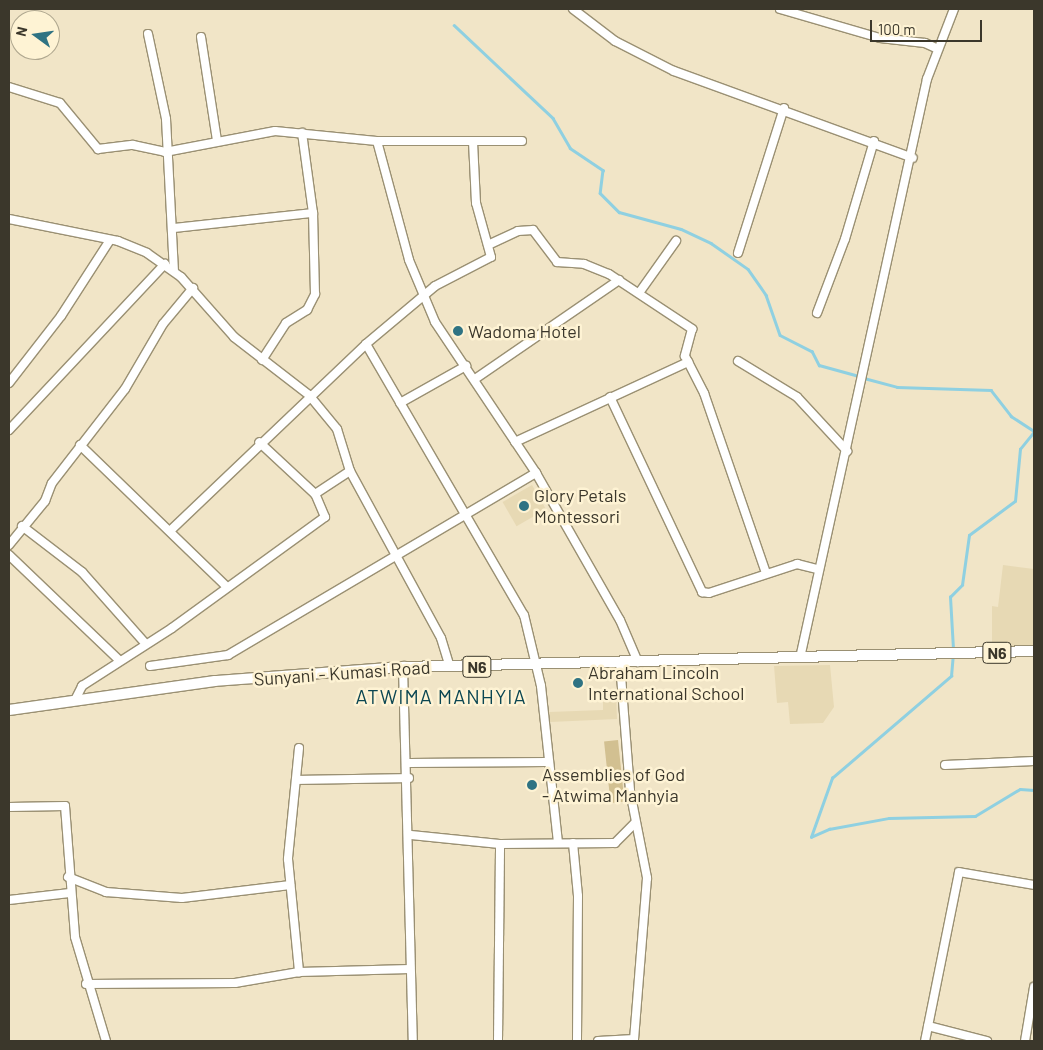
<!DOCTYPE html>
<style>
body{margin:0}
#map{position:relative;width:1043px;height:1050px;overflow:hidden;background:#f1e5c7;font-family:Barlow,sans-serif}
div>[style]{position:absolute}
.built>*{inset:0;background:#e7d9b4;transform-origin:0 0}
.green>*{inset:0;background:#d2c091;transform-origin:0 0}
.stream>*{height:2.5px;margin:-1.25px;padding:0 1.25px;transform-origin:1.25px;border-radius:1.25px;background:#8fd0e1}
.roads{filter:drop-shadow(1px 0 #9a9073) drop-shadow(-1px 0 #9a9073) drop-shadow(0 1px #9a9073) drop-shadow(0 -1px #9a9073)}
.minor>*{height:8px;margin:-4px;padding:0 4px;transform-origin:4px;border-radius:4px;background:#fff}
.major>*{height:10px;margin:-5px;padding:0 5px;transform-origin:5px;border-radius:5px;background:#fff}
.dots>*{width:14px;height:14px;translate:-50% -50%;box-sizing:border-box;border:2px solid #fef3d4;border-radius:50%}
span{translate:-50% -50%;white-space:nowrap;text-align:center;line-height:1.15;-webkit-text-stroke:5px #fef3d4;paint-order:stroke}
.shield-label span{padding:1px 4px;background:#fef3d4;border:1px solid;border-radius:4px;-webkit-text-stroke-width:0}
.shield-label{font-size:16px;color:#3b372b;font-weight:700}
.poi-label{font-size:18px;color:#3b372b}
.left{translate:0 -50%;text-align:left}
.street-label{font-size:18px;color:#3b372b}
.quarter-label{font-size:20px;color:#0b4652;letter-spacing:1px}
.frame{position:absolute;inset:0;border:10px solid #3b372b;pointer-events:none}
.north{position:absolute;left:10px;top:10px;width:50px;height:50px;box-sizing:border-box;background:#fef3d4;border:1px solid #b0a890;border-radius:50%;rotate:284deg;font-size:14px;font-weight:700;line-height:20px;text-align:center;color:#3b372b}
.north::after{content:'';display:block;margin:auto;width:18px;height:22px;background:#2f7383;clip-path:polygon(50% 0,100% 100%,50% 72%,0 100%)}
.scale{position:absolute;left:870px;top:20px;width:112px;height:22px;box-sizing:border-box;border:2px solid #3b372b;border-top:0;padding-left:6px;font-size:15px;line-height:18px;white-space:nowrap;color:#3b372b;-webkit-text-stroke:4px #fef3d4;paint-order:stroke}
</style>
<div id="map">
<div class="built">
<div style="left:532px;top:485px;width:28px;height:34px;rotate:60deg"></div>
<div style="clip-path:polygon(1003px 565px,1034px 569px,1034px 647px,992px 648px,992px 606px,998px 607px)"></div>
<div style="clip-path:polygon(830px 665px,834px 707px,823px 723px,790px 724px,788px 702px,777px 703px,774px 666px)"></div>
<div style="clip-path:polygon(616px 691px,617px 719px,550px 722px,549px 712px,603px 710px,603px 692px)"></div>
</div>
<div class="green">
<div style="left:618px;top:740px;width:62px;height:14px;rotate:84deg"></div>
</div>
<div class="stream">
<div style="left:454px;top:25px;width:136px;rotate:43.2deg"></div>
<div style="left:553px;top:118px;width:34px;rotate:60deg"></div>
<div style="left:570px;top:148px;width:40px;rotate:34deg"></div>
<div style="left:603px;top:170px;width:23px;rotate:97deg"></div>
<div style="left:600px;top:193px;width:27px;rotate:45deg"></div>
<div style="left:619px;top:212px;width:64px;rotate:15.3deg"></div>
<div style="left:681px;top:229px;width:33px;rotate:25deg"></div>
<div style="left:711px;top:243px;width:45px;rotate:35.1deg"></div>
<div style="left:748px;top:269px;width:32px;rotate:55deg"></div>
<div style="left:766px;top:295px;width:42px;rotate:70.7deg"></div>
<div style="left:780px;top:335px;width:36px;rotate:27deg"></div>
<div style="left:812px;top:351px;width:16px;rotate:63deg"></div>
<div style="left:819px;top:365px;width:41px;rotate:15.4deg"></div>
<div style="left:864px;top:378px;width:34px;rotate:15deg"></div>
<div style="left:897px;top:387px;width:94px;rotate:1.8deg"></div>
<div style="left:991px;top:390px;width:33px;rotate:52deg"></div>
<div style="left:1011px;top:416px;width:27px;rotate:33deg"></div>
<div style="left:953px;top:649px;width:52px;rotate:-93.3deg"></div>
<div style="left:950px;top:597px;width:17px;rotate:-45deg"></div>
<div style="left:962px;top:585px;width:50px;rotate:-82deg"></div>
<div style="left:969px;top:535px;width:57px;rotate:-36.5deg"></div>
<div style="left:1015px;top:501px;width:52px;rotate:-84.5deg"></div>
<div style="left:1020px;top:449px;width:22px;rotate:-51deg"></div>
<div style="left:811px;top:837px;width:63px;rotate:-70.4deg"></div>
<div style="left:832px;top:778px;width:157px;rotate:-40.6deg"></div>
<div style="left:951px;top:676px;width:21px;rotate:-85deg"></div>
<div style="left:811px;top:837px;width:20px;rotate:-24deg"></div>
<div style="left:829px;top:829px;width:61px;rotate:-10.4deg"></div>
<div style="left:889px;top:818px;width:86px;rotate:-1.3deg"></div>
<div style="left:975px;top:816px;width:52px;rotate:-31deg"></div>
<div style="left:1020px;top:789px;width:14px;rotate:4deg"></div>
</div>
<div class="roads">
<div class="minor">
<div style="left:573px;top:9px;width:53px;rotate:37.3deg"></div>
<div style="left:615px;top:41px;width:66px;rotate:27deg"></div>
<div style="left:674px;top:71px;width:254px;rotate:20deg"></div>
<div style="left:780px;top:9px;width:104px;rotate:16.2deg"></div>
<div style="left:880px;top:38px;width:45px;rotate:6.3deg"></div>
<div style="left:925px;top:43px;width:14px;rotate:25deg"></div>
<div style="left:148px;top:34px;width:87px;rotate:78deg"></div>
<div style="left:166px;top:119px;width:151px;rotate:87deg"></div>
<div style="left:201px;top:37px;width:104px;rotate:81.2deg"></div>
<div style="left:9px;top:87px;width:53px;rotate:17.4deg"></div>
<div style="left:60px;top:103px;width:60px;rotate:50.4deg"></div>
<div style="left:98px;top:149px;width:35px;rotate:-7deg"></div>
<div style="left:133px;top:145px;width:33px;rotate:12deg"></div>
<div style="left:165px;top:152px;width:112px;rotate:-10.8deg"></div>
<div style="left:275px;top:131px;width:102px;rotate:5.6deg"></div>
<div style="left:377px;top:141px;width:145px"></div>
<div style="left:377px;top:141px;width:123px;rotate:74.9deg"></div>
<div style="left:409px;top:260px;width:67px;rotate:67.2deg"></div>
<div style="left:435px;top:322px;width:182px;rotate:56.2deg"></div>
<div style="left:536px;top:473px;width:169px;rotate:60.3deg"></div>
<div style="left:620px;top:620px;width:46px;rotate:66.8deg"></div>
<div style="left:9px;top:219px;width:111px;rotate:11.4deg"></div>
<div style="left:118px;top:241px;width:31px;rotate:22deg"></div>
<div style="left:147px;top:253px;width:42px;rotate:35.2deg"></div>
<div style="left:181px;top:277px;width:80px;rotate:48.5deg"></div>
<div style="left:234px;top:337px;width:95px;rotate:37.7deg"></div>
<div style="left:309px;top:395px;width:44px;rotate:50.5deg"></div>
<div style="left:337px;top:429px;width:44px;rotate:72.8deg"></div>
<div style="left:350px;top:471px;width:190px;rotate:61.4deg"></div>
<div style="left:441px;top:638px;width:30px;rotate:73deg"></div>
<div style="left:174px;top:228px;width:140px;rotate:-6.2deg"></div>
<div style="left:488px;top:245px;width:33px;rotate:-25deg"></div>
<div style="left:518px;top:231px;width:15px;rotate:-4deg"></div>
<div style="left:533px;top:230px;width:40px;rotate:53deg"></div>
<div style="left:557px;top:262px;width:27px;rotate:4deg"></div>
<div style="left:584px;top:264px;width:27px;rotate:22deg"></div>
<div style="left:609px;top:274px;width:100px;rotate:33.5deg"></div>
<div style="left:692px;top:329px;width:28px;rotate:105deg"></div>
<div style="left:685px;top:356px;width:42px;rotate:62.8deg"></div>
<div style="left:704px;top:393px;width:190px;rotate:71deg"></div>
<div style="left:738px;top:253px;width:152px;rotate:-72.4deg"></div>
<div style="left:639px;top:293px;width:64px;rotate:-54.6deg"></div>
<div style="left:817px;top:313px;width:79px;rotate:-69.3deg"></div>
<div style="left:845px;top:239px;width:102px;rotate:-73.5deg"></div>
<div style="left:366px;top:344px;width:314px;rotate:59.8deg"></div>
<div style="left:524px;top:615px;width:73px;rotate:76.5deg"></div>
<div style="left:541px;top:686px;width:157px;rotate:83.8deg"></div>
<div style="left:262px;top:360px;width:44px;rotate:-57deg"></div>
<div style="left:286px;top:323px;width:25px;rotate:-32deg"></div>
<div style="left:307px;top:310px;width:18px;rotate:-63deg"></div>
<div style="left:315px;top:294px;width:81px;rotate:-91.4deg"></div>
<div style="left:313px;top:213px;width:81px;rotate:-97.8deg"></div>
<div style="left:738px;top:361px;width:69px;rotate:31.4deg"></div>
<div style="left:797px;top:397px;width:74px;rotate:47.2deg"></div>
<div style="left:475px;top:379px;width:175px;rotate:-34.5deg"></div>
<div style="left:9px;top:383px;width:85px;rotate:-52.2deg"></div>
<div style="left:61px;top:316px;width:90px;rotate:-57.2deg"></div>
<div style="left:610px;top:397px;width:216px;rotate:64.7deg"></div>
<div style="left:702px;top:592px;width:7px;rotate:8deg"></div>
<div style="left:709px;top:593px;width:93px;rotate:-18.2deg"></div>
<div style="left:797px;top:564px;width:21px;rotate:14deg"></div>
<div style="left:400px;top:403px;width:76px;rotate:-29.3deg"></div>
<div style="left:9px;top:430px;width:228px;rotate:-46.8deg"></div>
<div style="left:515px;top:442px;width:191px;rotate:-24.8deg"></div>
<div style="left:80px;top:445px;width:202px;rotate:44deg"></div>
<div style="left:315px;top:494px;width:42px;rotate:-33.3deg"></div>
<div style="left:22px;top:526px;width:76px;rotate:37.5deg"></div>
<div style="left:82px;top:572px;width:96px;rotate:48.4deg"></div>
<div style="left:172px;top:529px;width:268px;rotate:-43.6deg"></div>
<div style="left:366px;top:344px;width:90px;rotate:-40deg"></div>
<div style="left:435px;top:286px;width:63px;rotate:-27.4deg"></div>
<div style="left:491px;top:257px;width:56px;rotate:-105.5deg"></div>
<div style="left:476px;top:203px;width:62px;rotate:-92.8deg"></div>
<div style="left:9px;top:545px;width:57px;rotate:-50.7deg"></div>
<div style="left:45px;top:501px;width:19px;rotate:-69deg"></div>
<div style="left:52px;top:483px;width:119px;rotate:-52.2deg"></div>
<div style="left:125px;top:389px;width:75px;rotate:-59.7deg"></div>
<div style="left:163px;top:324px;width:47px;rotate:-50.2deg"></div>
<div style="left:9px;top:555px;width:153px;rotate:43.7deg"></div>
<div style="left:800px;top:658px;width:593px;rotate:-77.63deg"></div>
<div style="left:927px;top:79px;width:75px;rotate:-68.9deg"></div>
<div style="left:620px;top:663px;width:128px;rotate:85.5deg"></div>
<div style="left:630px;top:791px;width:89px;rotate:78.9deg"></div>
<div style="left:647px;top:878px;width:164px;rotate:94.6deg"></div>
<div style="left:150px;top:666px;width:79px;rotate:-8deg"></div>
<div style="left:228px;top:655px;width:358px;rotate:-30.6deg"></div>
<div style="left:403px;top:667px;width:374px;rotate:88.5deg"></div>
<div style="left:75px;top:700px;width:16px;rotate:-63deg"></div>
<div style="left:82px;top:686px;width:107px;rotate:-32.8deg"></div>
<div style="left:172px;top:628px;width:189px;rotate:-36deg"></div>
<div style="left:325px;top:517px;width:25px;rotate:-113deg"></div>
<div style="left:315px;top:494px;width:76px;rotate:-137.1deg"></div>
<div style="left:299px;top:748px;width:112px;rotate:95.7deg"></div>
<div style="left:288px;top:859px;width:114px;rotate:84.4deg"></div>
<div style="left:409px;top:763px;width:138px;rotate:-0.4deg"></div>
<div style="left:945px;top:765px;width:89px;rotate:-2.6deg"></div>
<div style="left:298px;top:780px;width:111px;rotate:-1deg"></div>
<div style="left:9px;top:807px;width:56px;rotate:-1deg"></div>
<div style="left:65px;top:806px;width:131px;rotate:85.6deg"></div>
<div style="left:75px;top:937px;width:109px;rotate:73.4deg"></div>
<div style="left:411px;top:835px;width:89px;rotate:5.8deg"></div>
<div style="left:500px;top:844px;width:115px;rotate:-0.5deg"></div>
<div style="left:615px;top:843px;width:28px;rotate:-45deg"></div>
<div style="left:573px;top:843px;width:53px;rotate:84.6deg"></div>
<div style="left:578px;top:896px;width:145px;rotate:90.4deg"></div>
<div style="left:68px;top:877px;width:41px;rotate:21.5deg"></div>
<div style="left:106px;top:892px;width:76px;rotate:4.5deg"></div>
<div style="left:182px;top:898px;width:109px;rotate:-6.9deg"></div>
<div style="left:9px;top:900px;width:61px;rotate:-6.5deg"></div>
<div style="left:86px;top:984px;width:149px;rotate:-0.4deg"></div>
<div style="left:235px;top:983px;width:65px;rotate:-9.8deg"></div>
<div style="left:299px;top:972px;width:111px;rotate:-1.5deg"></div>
<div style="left:928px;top:1026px;width:61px;rotate:14.3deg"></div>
<div style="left:498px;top:1041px;width:197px;rotate:-89.4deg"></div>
<div style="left:598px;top:1041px;width:36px;rotate:-3deg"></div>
<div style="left:925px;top:1041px;width:172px;rotate:-78.6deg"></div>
<div style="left:959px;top:872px;width:76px;rotate:9.8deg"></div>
<div style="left:1025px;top:1041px;width:55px;rotate:-80.5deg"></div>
</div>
<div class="major">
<div style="left:9px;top:710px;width:208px;rotate:-8deg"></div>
<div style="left:215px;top:681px;width:189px;rotate:-4.3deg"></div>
<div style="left:403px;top:667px;width:631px;rotate:-1.45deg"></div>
</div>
</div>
<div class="dots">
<div style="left:458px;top:331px;background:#2f7383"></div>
<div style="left:524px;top:506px;background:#2f7383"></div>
<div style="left:578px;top:683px;background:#2f7383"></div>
<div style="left:532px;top:785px;background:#2f7383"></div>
</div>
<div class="shield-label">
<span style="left:997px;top:653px">N6</span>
<span style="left:477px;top:667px">N6</span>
</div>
<div class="poi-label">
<span class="left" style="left:468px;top:331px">Wadoma Hotel</span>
<span class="left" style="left:534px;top:506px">Glory Petals<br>Montessori</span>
<span class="left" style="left:588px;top:683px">Abraham Lincoln<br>International School</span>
<span class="left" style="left:542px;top:785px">Assemblies of God<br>- Atwima Manhyia</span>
</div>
<div class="street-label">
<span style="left:342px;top:673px;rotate:-4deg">Sunyani - Kumasi Road</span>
</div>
<div class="quarter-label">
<span style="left:441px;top:696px">ATWIMA MANHYIA</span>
</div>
<div class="frame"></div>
<div class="north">N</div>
<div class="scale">100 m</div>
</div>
